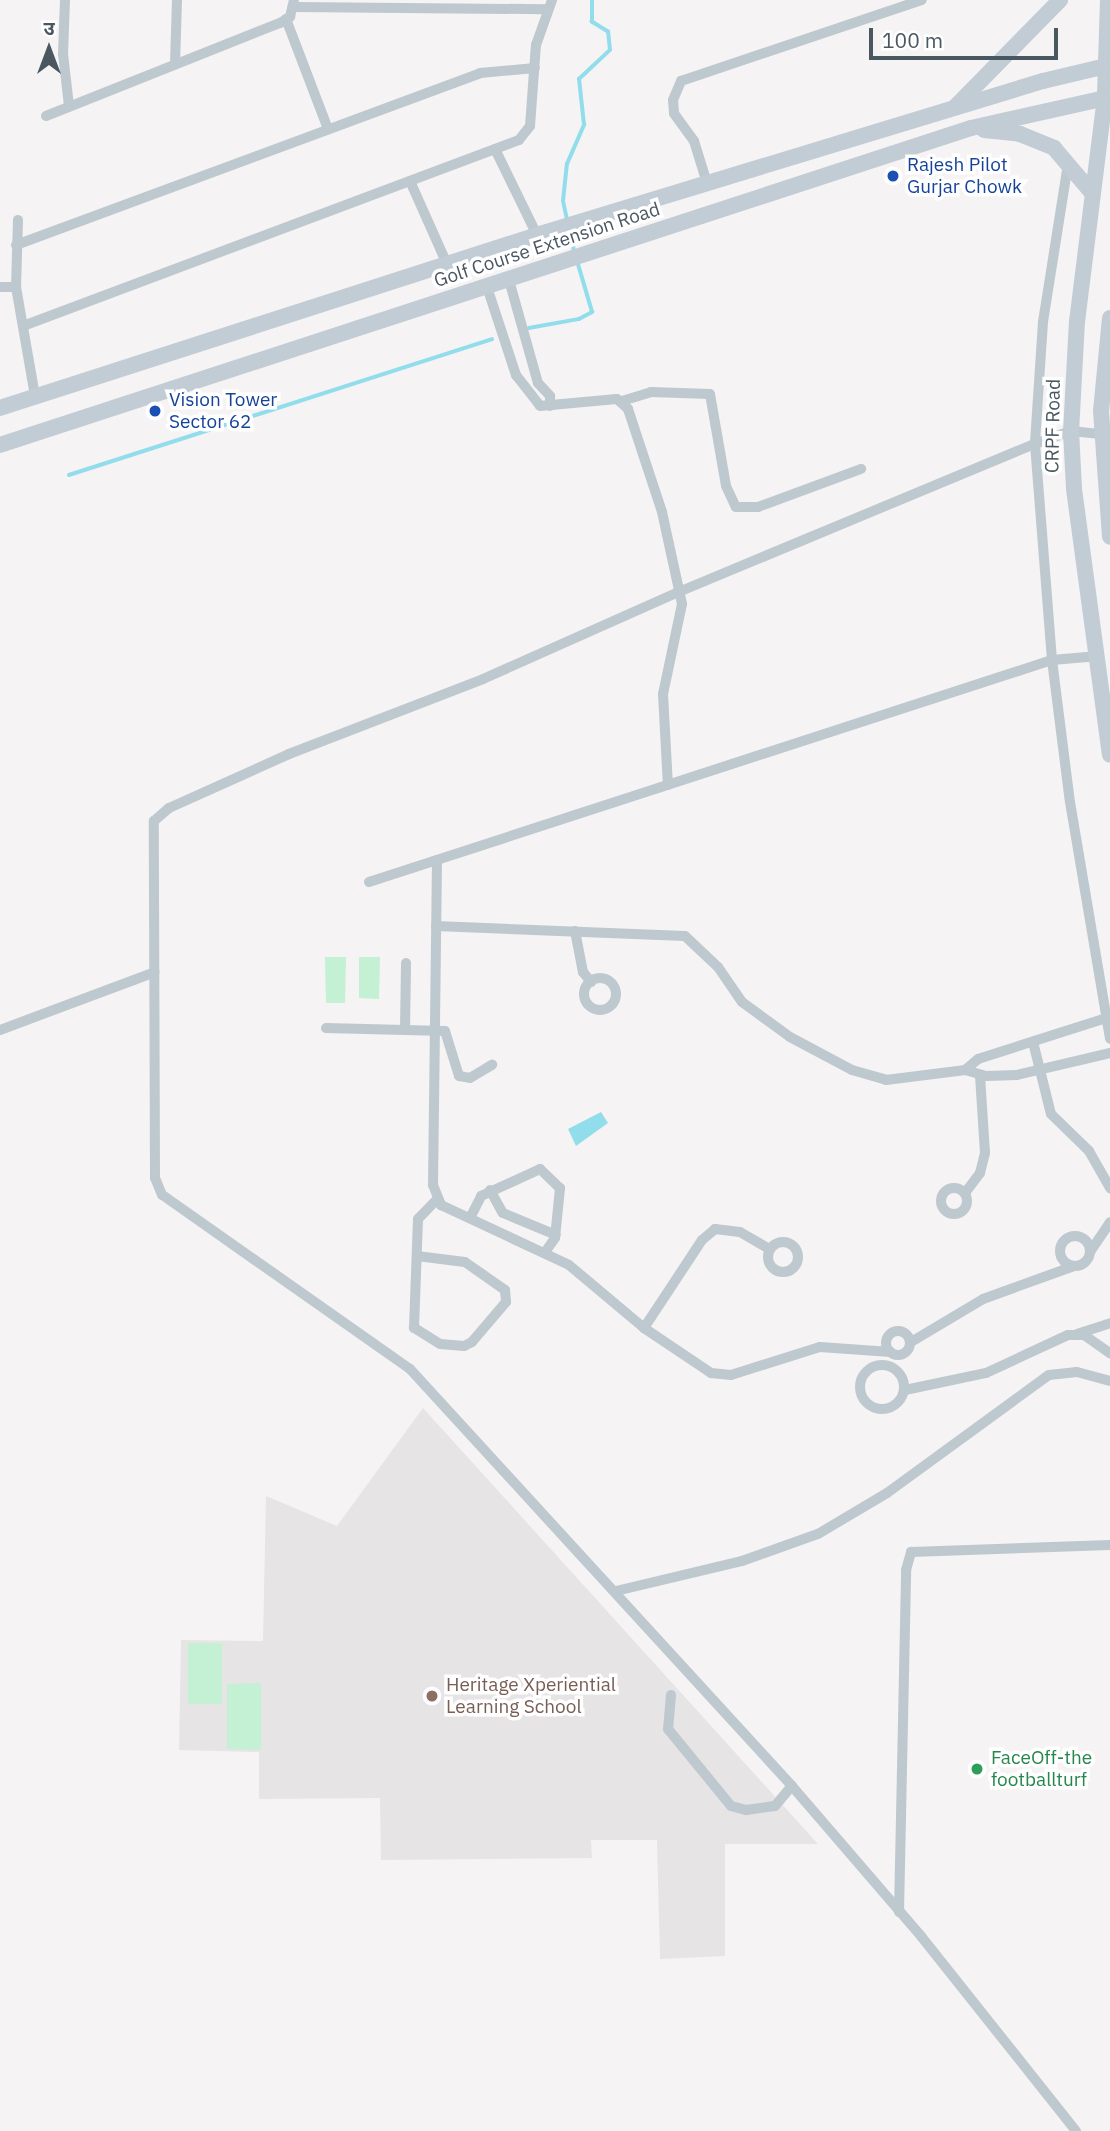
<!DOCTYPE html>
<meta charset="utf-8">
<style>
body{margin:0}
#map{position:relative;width:1110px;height:2131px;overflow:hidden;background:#f5f3f3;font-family:"IBM Plex Sans","Noto Sans Devanagari",sans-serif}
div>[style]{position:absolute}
.education>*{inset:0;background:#e6e4e5}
.green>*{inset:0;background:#c4f0d3}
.water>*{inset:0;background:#92ddec}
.stream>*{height:3.5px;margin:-1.75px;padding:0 1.75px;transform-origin:1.75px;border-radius:1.75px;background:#92ddec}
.street>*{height:10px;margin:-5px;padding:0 5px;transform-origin:5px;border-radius:5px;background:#bec8cf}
.street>.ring{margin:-5px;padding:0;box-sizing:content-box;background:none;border:10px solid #bec8cf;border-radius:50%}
.secondary>*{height:16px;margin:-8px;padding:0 8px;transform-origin:8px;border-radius:8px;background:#c1ccd5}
.dots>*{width:19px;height:19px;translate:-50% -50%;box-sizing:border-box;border:4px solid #fff;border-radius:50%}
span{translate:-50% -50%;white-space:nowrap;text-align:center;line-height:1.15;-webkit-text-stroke:7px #fff;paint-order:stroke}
.transit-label{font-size:19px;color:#164399}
.left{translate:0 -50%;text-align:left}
.street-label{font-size:19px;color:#4a5760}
.education-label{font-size:19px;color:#785e54}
.leisure-label{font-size:19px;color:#27864d}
.north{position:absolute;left:14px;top:14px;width:70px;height:70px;-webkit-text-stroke:5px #fff;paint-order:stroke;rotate:0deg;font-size:19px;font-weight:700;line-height:28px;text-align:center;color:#4a5760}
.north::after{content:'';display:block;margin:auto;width:24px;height:32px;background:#4a5760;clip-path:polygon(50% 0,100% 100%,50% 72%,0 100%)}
.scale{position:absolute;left:869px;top:28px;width:189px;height:32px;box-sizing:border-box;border:4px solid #4a5760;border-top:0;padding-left:9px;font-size:21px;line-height:24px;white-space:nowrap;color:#4a5760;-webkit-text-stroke:5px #fff;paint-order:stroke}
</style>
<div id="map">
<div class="education">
<div style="clip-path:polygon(423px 1408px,818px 1844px,725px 1844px,725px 1956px,660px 1959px,657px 1840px,591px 1840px,592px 1858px,381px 1860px,380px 1798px,259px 1799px,259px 1752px,179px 1750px,181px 1640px,263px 1641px,266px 1496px,337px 1526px)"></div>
</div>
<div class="green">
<div style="clip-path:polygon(325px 957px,346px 957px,345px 1003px,326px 1003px)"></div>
<div style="clip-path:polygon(359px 957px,380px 957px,379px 999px,359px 998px)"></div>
<div style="clip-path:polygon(188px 1643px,222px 1643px,222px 1704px,188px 1704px)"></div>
<div style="clip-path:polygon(261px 1683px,261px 1750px,227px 1749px,227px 1684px)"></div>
</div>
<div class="water">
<div style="clip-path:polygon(601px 1112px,608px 1123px,576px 1146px,568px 1129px)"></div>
</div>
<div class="stream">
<div style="left:567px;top:220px;width:19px;rotate:-102deg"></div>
<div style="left:563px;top:201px;width:37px;rotate:-84deg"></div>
<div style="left:567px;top:164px;width:43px;rotate:-66.4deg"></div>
<div style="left:584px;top:125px;width:46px;rotate:-96.2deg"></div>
<div style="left:579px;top:79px;width:42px;rotate:-43.1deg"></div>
<div style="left:610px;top:50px;width:18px;rotate:-96deg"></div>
<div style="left:608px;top:32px;width:19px;rotate:-148deg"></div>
<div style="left:592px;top:22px;width:22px;rotate:-90deg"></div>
<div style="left:570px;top:230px;width:25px;rotate:78deg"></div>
<div style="left:529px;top:328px;width:51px;rotate:-10.2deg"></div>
<div style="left:579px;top:319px;width:15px;rotate:-28deg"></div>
<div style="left:592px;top:312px;width:53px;rotate:-106.4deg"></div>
<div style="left:69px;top:475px;width:444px;rotate:-17.8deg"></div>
</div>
<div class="street">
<div style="left:65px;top:0;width:54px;rotate:92.1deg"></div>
<div style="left:63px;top:54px;width:52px;rotate:83.4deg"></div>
<div style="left:294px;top:7px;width:252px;rotate:0.5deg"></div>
<div style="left:286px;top:19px;width:118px;rotate:69.1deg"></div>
<div style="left:175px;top:64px;width:64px;rotate:-88.2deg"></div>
<div style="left:46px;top:116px;width:252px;rotate:-21.7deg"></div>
<div style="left:280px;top:23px;width:12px;rotate:-31deg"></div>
<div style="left:290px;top:17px;width:17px;rotate:-77deg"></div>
<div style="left:495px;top:149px;width:96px;rotate:64deg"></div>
<div style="left:1068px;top:164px;width:160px;rotate:99deg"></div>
<div style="left:1043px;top:322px;width:122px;rotate:93.8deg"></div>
<div style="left:1035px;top:444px;width:217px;rotate:85.5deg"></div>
<div style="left:1052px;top:660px;width:143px;rotate:82.8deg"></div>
<div style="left:1070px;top:802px;width:240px;rotate:80.4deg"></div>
<div style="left:410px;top:181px;width:91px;rotate:66deg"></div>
<div style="left:707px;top:183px;width:44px;rotate:-107.2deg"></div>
<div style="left:694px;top:141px;width:34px;rotate:-126deg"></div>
<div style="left:674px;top:113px;width:13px;rotate:-94deg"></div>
<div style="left:673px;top:100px;width:21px;rotate:-67deg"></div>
<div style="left:681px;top:81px;width:254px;rotate:-18.6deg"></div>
<div style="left:18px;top:220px;width:67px;rotate:91.7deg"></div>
<div style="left:16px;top:287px;width:111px;rotate:80.1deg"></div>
<div style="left:16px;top:245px;width:495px;rotate:-20.3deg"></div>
<div style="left:480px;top:73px;width:55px;rotate:-5.2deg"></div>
<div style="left:509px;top:280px;width:107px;rotate:74.3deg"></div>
<div style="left:538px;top:383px;width:18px;rotate:47deg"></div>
<div style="left:550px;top:396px;width:10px;rotate:90deg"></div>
<div style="left:0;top:287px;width:16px"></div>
<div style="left:487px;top:287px;width:93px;rotate:71.8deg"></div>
<div style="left:516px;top:375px;width:39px;rotate:52deg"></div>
<div style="left:540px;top:406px;width:77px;rotate:-5.2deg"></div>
<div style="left:617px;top:399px;width:15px;rotate:42deg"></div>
<div style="left:628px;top:409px;width:108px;rotate:71.7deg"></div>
<div style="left:662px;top:512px;width:94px;rotate:77.7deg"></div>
<div style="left:682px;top:604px;width:92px;rotate:101.9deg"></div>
<div style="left:663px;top:694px;width:91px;rotate:86.9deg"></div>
<div style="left:23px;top:326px;width:530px;rotate:-20.56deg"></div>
<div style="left:519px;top:140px;width:18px;rotate:-52deg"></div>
<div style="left:530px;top:126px;width:81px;rotate:-85.8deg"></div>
<div style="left:536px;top:45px;width:48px;rotate:-70.4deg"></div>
<div style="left:622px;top:401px;width:30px;rotate:-17deg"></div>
<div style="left:651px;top:392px;width:59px;rotate:1.9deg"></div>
<div style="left:710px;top:394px;width:93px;rotate:80.1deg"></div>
<div style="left:726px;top:486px;width:23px;rotate:65deg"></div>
<div style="left:736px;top:507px;width:22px"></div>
<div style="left:758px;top:507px;width:110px;rotate:-20.3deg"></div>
<div style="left:437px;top:860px;width:325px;rotate:90.7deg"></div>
<div style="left:433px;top:1185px;width:22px;rotate:68deg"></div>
<div style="left:441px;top:1205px;width:141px;rotate:25.1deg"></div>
<div style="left:569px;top:1265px;width:98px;rotate:40deg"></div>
<div style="left:644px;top:1328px;width:81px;rotate:33.9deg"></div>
<div style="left:711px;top:1373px;width:20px;rotate:6deg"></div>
<div style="left:731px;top:1375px;width:93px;rotate:-17.5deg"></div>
<div style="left:820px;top:1347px;width:71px;rotate:4deg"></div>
<div style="left:369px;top:882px;width:718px;rotate:-18.01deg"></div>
<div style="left:1052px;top:660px;width:47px;rotate:-4.9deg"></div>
<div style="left:436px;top:926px;width:249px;rotate:2.3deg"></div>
<div style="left:685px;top:936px;width:45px;rotate:43.2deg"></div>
<div style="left:718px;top:967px;width:42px;rotate:55.6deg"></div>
<div style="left:742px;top:1002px;width:59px;rotate:36.1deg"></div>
<div style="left:790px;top:1037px;width:70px;rotate:28deg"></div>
<div style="left:852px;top:1070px;width:35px;rotate:16deg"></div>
<div style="left:886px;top:1080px;width:80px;rotate:-7.2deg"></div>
<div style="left:965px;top:1070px;width:17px;rotate:-40deg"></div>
<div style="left:978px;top:1059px;width:139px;rotate:-17.7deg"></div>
<div style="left:575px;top:931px;width:42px;rotate:79deg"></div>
<div style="left:583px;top:972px;width:13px;rotate:51deg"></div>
<div class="ring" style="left:584px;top:978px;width:22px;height:22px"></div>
<div style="left:326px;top:1028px;width:119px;rotate:1.4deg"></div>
<div style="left:445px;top:1031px;width:47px;rotate:72.7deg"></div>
<div style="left:459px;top:1076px;width:11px;rotate:10deg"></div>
<div style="left:470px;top:1078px;width:26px;rotate:-31deg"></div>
<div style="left:405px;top:1029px;width:66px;rotate:-89.1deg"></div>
<div style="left:0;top:1030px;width:165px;rotate:-20.5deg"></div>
<div style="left:1033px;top:1042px;width:74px;rotate:76deg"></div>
<div style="left:1051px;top:1114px;width:53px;rotate:44.2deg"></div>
<div style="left:1089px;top:1151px;width:43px;rotate:60.4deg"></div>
<div style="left:965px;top:1070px;width:22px;rotate:16deg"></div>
<div style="left:986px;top:1076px;width:31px;rotate:-2deg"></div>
<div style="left:1017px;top:1075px;width:96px;rotate:-13.3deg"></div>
<div class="ring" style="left:941px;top:1188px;width:16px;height:16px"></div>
<div style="left:490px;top:1190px;width:26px;rotate:61deg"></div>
<div style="left:503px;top:1213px;width:57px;rotate:22.5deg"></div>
<div style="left:965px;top:1193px;width:25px;rotate:-53deg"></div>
<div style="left:980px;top:1173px;width:21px;rotate:-76deg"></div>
<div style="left:985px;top:1153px;width:78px;rotate:-93.7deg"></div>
<div style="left:470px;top:1218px;width:25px;rotate:-63deg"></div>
<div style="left:481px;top:1196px;width:65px;rotate:-24.6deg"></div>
<div style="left:540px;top:1169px;width:28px;rotate:44deg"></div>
<div style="left:560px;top:1188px;width:50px;rotate:95.7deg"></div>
<div style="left:555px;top:1238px;width:16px;rotate:125deg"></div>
<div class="ring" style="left:1060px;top:1236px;width:20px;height:20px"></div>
<div class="ring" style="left:768px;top:1242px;width:20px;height:20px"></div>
<div style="left:1090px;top:1252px;width:36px;rotate:-56deg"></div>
<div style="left:417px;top:1256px;width:48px;rotate:7.1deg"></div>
<div style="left:465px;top:1262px;width:49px;rotate:35deg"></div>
<div style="left:505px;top:1290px;width:12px;rotate:85deg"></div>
<div style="left:506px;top:1302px;width:52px;rotate:130.4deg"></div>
<div style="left:472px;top:1342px;width:9px;rotate:153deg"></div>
<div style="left:464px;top:1346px;width:24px;rotate:-175deg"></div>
<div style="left:440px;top:1344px;width:31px;rotate:-148deg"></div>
<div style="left:414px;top:1328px;width:109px;rotate:-87.9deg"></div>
<div style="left:418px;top:1219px;width:28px;rotate:-46deg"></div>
<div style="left:644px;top:1328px;width:105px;rotate:-56.6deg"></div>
<div style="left:702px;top:1240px;width:17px;rotate:-40deg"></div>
<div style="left:715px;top:1229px;width:25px;rotate:7deg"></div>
<div style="left:740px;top:1232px;width:34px;rotate:30deg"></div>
<div class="ring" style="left:886px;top:1331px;width:14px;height:14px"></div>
<div style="left:1077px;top:1334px;width:35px;rotate:-18deg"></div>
<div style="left:911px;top:1342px;width:84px;rotate:-30.8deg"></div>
<div style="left:983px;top:1299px;width:97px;rotate:-19.9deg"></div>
<div class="ring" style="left:860px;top:1365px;width:34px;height:34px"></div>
<div style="left:905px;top:1390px;width:83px;rotate:-11.9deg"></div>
<div style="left:986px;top:1373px;width:90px;rotate:-24.9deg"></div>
<div style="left:1068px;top:1335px;width:16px"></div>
<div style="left:1084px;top:1335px;width:32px;rotate:35deg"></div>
<div style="left:616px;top:1591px;width:130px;rotate:-13.4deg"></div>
<div style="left:742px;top:1561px;width:81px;rotate:-19.6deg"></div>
<div style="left:818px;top:1534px;width:80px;rotate:-30.7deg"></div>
<div style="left:887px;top:1493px;width:200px;rotate:-36.1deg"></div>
<div style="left:1049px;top:1375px;width:28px;rotate:-6deg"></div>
<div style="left:1077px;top:1372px;width:34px;rotate:15deg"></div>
<div style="left:671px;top:1695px;width:34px;rotate:95deg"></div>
<div style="left:668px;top:1729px;width:99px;rotate:50.7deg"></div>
<div style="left:731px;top:1806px;width:16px;rotate:15deg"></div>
<div style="left:746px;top:1810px;width:29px;rotate:-8deg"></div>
<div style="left:775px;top:1806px;width:26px;rotate:-50deg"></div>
<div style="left:899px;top:1912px;width:342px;rotate:-88.8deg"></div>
<div style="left:906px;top:1570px;width:19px;rotate:-74deg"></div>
<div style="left:911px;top:1552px;width:199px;rotate:-2deg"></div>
<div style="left:1076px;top:2131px;width:249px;rotate:-128.5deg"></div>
<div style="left:921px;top:1936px;width:198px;rotate:-130.7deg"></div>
<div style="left:792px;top:1786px;width:566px;rotate:-132.49deg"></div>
<div style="left:410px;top:1369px;width:303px;rotate:-144.9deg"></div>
<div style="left:162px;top:1195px;width:18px;rotate:-112deg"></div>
<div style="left:155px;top:1178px;width:357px;rotate:-90.2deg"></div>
<div style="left:154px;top:821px;width:20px;rotate:-41deg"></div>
<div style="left:169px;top:808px;width:132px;rotate:-24.2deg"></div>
<div style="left:289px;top:754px;width:208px;rotate:-21.1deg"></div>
<div style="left:483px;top:679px;width:217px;rotate:-24deg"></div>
<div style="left:681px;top:591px;width:383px;rotate:-22.6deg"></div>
<div style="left:1035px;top:444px;width:38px;rotate:-20deg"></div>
<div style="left:1071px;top:431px;width:30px;rotate:6deg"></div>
</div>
<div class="secondary">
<div style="left:1108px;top:0;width:97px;rotate:91.8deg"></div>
<div style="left:1105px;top:97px;width:226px;rotate:97.1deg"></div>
<div style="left:1077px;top:321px;width:110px;rotate:93.1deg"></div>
<div style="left:1071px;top:431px;width:58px;rotate:87deg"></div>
<div style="left:1074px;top:489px;width:268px;rotate:82.3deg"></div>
<div style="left:955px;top:107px;width:150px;rotate:-45.5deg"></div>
<div style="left:984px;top:130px;width:36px;rotate:6deg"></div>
<div style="left:1020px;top:134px;width:37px;rotate:22deg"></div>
<div style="left:1054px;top:148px;width:60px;rotate:49.7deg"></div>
<div style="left:1110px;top:318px;width:93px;rotate:95.5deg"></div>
<div style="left:1101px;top:411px;width:126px;rotate:85.9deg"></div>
<div style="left:0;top:408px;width:564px;rotate:-17.86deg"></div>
<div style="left:537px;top:235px;width:529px;rotate:-16.93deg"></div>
<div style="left:1043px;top:81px;width:69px;rotate:-13.4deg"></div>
<div style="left:0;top:445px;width:1021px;rotate:-18.08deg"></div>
<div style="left:971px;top:128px;width:142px;rotate:-12.6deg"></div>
</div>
<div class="dots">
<div style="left:893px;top:176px;background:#1a4fb4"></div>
<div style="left:155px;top:411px;background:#1a4fb4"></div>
<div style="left:432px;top:1696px;background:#8d6e63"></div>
<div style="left:977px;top:1769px;background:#2e9e5b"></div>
</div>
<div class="transit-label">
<span class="left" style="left:907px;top:176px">Rajesh Pilot<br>Gurjar Chowk</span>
<span class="left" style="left:169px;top:411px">Vision Tower<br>Sector 62</span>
</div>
<div class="street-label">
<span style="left:547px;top:245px;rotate:-18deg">Golf Course Extension Road</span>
<span style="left:1053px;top:426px;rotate:-89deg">CRPF Road</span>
</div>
<div class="education-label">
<span class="left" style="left:446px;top:1696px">Heritage Xperiential<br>Learning School</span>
</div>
<div class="leisure-label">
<span class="left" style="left:991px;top:1769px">FaceOff-the<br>footballturf</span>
</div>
<div class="north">उ</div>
<div class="scale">100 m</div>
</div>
